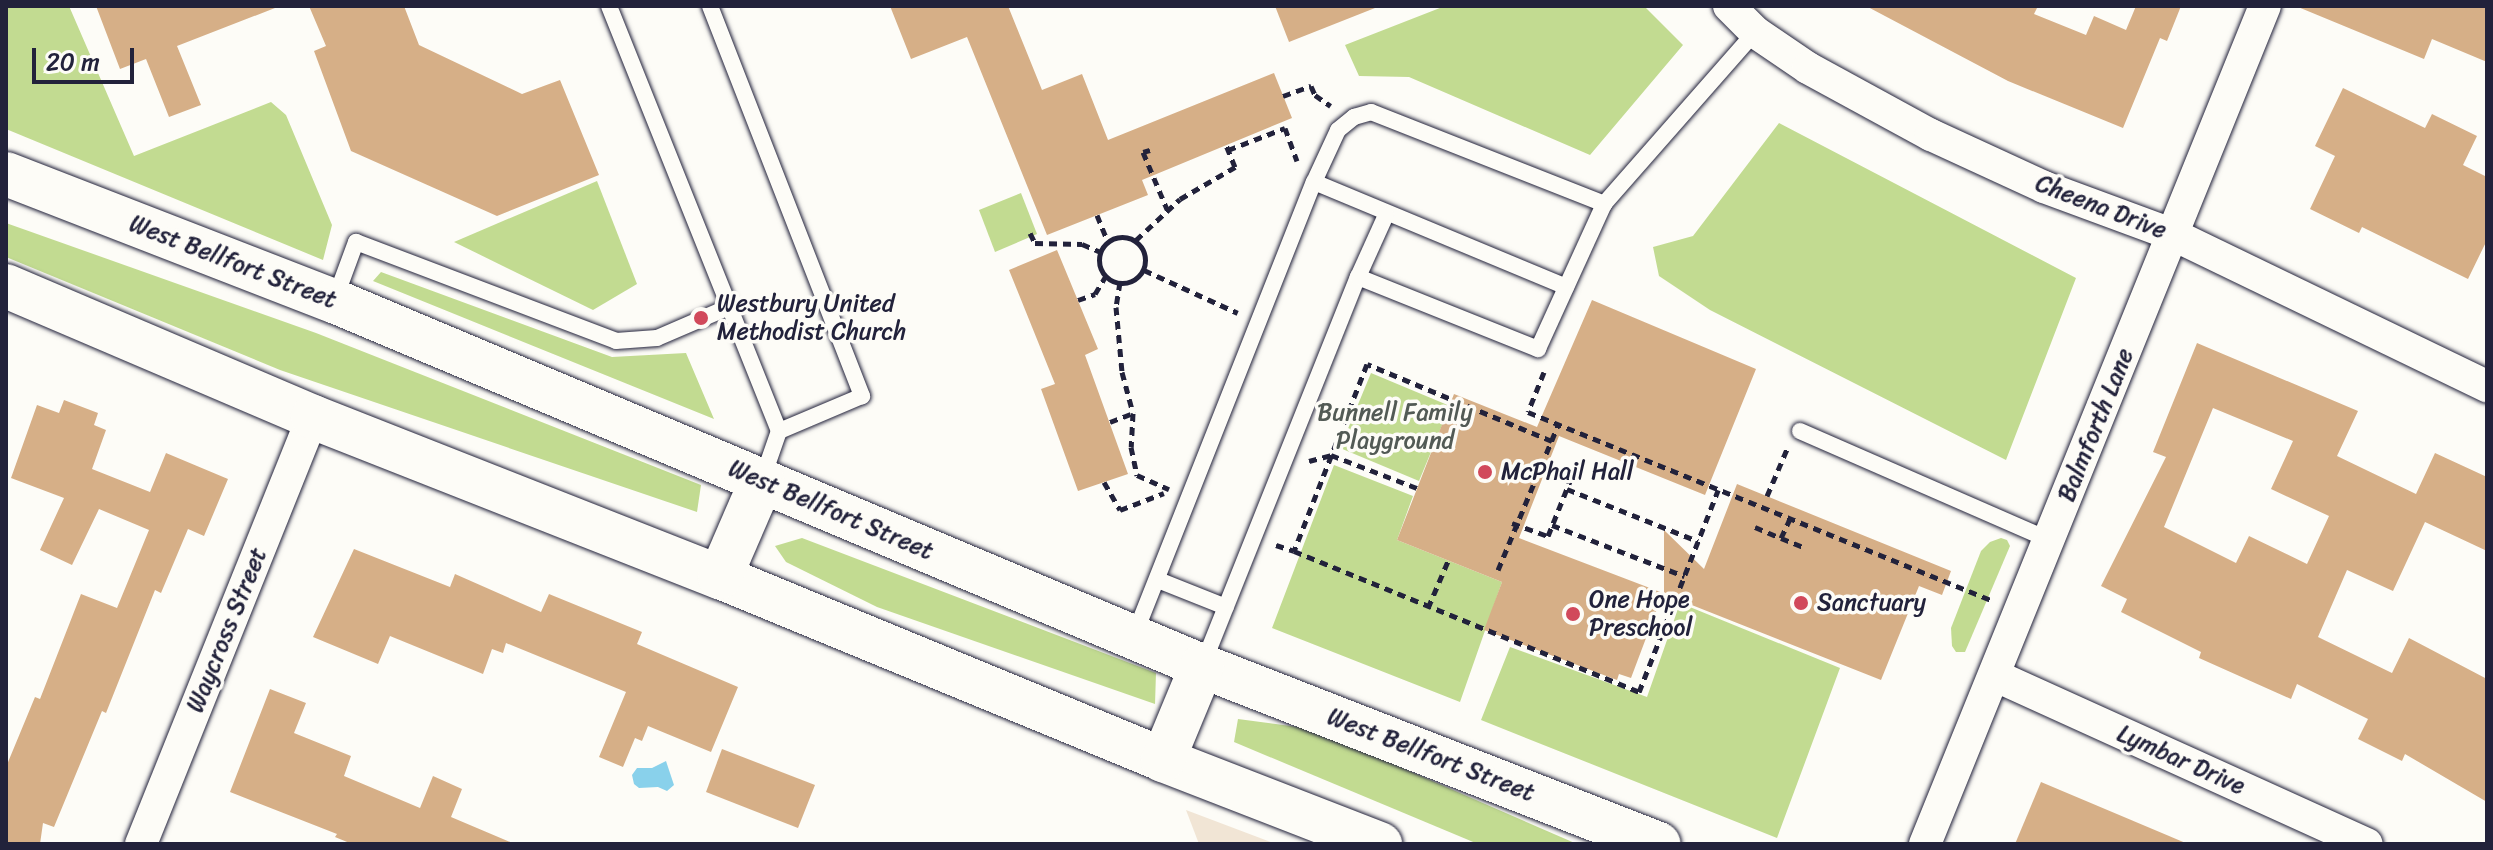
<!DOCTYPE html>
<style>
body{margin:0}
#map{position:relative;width:2493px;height:850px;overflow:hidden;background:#fdfcf7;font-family:Sriracha,sans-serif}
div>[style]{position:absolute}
.built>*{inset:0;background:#f1e5d5}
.green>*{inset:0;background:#c2db91}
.water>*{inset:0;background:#89d1eb}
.building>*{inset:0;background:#d6af87}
.path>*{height:5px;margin-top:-2.5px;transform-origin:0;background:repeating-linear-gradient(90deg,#22223b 0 8px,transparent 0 14px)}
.path>.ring{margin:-2.5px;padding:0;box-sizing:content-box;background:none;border:5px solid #22223b;border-radius:50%}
.roads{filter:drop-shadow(0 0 2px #22223b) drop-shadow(0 0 2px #22223b)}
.service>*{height:16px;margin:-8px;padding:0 8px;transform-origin:8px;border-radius:8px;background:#fdfcf7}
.minor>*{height:32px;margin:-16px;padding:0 16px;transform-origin:16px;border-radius:16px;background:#fdfcf7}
.secondary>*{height:44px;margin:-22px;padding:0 22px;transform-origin:22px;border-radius:22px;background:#fdfcf7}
.dots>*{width:22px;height:22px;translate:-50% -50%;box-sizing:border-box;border:4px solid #fdfcf7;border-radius:50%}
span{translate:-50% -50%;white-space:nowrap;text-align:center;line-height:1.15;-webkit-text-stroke:7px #fdfcf7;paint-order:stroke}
.street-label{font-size:24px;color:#22223b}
.poi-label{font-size:24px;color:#22223b}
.left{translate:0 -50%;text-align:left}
.park-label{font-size:24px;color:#525a55}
.frame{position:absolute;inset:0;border:8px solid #22223b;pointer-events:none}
.scale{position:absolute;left:32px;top:48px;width:102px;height:36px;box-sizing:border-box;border:4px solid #22223b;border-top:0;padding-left:10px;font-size:24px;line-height:28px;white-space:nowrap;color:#22223b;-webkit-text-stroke:6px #fdfcf7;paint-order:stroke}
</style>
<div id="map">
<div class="built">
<div style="clip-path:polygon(1186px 810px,1276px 844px,1199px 844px)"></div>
</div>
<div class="green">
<div style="clip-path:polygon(6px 6px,69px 6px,134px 156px,271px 102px,286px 115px,332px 225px,323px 260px,6px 129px)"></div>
<div style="clip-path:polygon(1445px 6px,1644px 6px,1683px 45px,1590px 155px,1409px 77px,1359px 76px,1345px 45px)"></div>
<div style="clip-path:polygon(1779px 123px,2076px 278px,2006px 460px,1710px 310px,1659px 276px,1653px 247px,1693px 236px)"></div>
<div style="clip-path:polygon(597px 181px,637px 284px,593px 310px,454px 242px)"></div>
<div style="clip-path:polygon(1021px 193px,1037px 234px,995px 252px,979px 210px)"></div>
<div style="clip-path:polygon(6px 223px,316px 333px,701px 485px,697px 512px,280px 370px,6px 257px)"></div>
<div style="clip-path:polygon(381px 272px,612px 357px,686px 353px,714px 419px,373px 281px)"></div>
<div style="clip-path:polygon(1371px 373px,1450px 406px,1419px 481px,1340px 448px)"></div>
<div style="clip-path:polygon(1334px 465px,1413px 496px,1397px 540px,1502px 582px,1460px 702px,1272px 628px)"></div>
<div style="clip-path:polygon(802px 538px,1156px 673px,1155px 704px,877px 607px,786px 562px,775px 546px)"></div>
<div style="clip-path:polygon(2001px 538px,2007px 540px,2010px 546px,1965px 652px,1956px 652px,1952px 646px,1951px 628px,1981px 551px,1990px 542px)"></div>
<div style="clip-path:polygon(1680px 603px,1840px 668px,1777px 838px,1481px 720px,1510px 647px,1647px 697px)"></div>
<div style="clip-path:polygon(1238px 719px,1313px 729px,1577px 844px,1478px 844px,1234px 742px)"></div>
</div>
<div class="water">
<div style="clip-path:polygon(666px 761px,674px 785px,667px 791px,658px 787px,639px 788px,634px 784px,632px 775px,637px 768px,652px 768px)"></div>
</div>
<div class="building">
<div style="clip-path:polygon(96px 6px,275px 6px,275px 8px,177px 46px,201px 105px,169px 117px,146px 59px,120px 69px)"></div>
<div style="clip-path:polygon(309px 6px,404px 6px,419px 45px,522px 94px,560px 80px,599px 175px,497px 216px,351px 151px,314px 51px,326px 46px)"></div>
<div style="clip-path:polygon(890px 6px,1008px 6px,1042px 90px,1082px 74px,1108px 140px,1274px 73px,1292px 118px,1142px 180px,1148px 195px,1047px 235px,967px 37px,911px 59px)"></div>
<div style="clip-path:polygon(1275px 6px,1375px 6px,1375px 8px,1289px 42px)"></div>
<div style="clip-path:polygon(1866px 6px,2038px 6px,2034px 14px,2086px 35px,2094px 16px,2126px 30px,2136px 6px,2181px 6px,2167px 41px,2160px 38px,2123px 128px,2008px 81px)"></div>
<div style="clip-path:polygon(2487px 6px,2487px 62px,2432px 39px,2424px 59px,2298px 7px)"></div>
<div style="clip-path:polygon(2343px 88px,2425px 128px,2432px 114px,2477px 136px,2463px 165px,2487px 177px,2487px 240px,2468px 279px,2362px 227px,2359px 233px,2310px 209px,2335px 156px,2315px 146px)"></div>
<div style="clip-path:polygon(1057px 250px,1098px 349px,1085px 355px,1128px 474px,1078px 491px,1041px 389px,1055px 384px,1009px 270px)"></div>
<div style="clip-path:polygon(1592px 300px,1756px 369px,1705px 495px,1559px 436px,1519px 538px,1663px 593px,1631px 678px,1619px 674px,1617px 680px,1484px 630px,1502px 582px,1397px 540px,1454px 394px,1537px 427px)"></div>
<div style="clip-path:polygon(evenodd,2197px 343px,2358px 411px,2337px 456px,2416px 494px,2435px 453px,2487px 477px,2487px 551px,2425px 522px,2393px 591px,2347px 570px,2318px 637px,2392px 673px,2409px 638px,2487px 679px,2487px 802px,2405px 754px,2402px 761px,2358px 739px,2368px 719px,2297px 684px,2291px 699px,2199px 658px,2201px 652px,2121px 612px,2127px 599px,2101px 586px,2166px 457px,2153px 452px,2197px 343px,2213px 408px,2293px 441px,2271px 489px,2329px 516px,2307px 564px,2249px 536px,2236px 563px,2164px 527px,2213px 408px)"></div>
<div style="clip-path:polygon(64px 400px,98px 413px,94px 425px,106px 430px,92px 469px,150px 492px,166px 453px,228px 479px,204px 536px,188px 529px,161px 593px,155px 590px,106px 713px,102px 711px,54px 827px,43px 823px,40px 844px,6px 844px,6px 767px,35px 697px,40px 699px,81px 594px,117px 608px,149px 530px,99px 509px,72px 565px,40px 550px,64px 498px,11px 478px,37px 405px,59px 413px)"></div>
<div style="clip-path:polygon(1737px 484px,1951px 571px,1942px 595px,1919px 586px,1881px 680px,1664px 594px,1664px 530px,1704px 569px)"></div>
<div style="clip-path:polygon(354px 549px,450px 587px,455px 574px,541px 612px,549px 594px,642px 632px,637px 644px,738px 687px,711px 752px,648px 726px,642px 741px,635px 738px,623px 767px,599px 757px,626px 692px,506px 643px,503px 653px,492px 649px,483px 674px,390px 636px,378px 664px,313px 637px)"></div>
<div style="clip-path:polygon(270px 689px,306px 703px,294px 733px,351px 756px,344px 776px,420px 808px,433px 776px,462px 789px,451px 817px,515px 844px,352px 844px,335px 837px,337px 834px,230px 792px)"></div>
<div style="clip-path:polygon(722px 749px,815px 785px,798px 828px,706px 792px)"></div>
<div style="clip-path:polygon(2041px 782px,2188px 844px,2015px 844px)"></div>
</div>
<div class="path">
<div style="left:1283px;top:96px;width:30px;rotate:-20deg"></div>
<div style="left:1311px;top:86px;width:10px;rotate:66deg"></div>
<div style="left:1315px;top:95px;width:19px;rotate:35deg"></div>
<div style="left:1150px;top:150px;width:7px;rotate:164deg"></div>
<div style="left:1143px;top:152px;width:62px;rotate:67.2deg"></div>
<div style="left:1228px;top:150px;width:61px;rotate:-21.1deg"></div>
<div style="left:1285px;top:128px;width:35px;rotate:70deg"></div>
<div style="left:1097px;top:215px;width:29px;rotate:68deg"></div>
<div style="left:1030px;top:233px;width:11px;rotate:63deg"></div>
<div style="left:1035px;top:243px;width:47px;rotate:1.2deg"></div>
<div style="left:1082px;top:244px;width:21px;rotate:23deg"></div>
<div class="ring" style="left:1099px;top:237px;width:41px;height:41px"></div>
<div style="left:1136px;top:240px;width:60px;rotate:-43deg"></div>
<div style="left:1180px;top:199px;width:64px;rotate:-30.2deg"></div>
<div style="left:1235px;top:167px;width:24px;rotate:-112deg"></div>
<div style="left:1144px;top:270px;width:103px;rotate:24.6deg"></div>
<div style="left:1120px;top:282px;width:25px;rotate:99deg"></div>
<div style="left:1116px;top:307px;width:65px;rotate:84.7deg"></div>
<div style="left:1122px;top:372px;width:42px;rotate:75deg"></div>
<div style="left:1133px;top:413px;width:34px;rotate:93deg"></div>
<div style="left:1131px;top:447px;width:29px;rotate:78deg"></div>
<div style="left:1137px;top:475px;width:35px;rotate:24deg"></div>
<div style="left:1078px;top:300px;width:18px;rotate:-19deg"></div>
<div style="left:1095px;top:294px;width:21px;rotate:-59deg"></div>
<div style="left:1544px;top:372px;width:43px;rotate:111.8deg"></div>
<div style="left:1528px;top:412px;width:499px;rotate:22.1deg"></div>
<div style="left:1110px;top:422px;width:25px;rotate:-21deg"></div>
<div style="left:1552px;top:441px;width:200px;rotate:-157.4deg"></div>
<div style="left:1367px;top:364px;width:201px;rotate:111.3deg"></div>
<div style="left:1294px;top:551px;width:373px;rotate:22.2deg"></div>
<div style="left:1639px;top:692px;width:217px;rotate:-68.6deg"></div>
<div style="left:1309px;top:461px;width:23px;rotate:-15deg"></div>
<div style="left:1331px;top:455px;width:92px;rotate:21deg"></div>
<div style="left:1104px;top:482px;width:32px;rotate:60deg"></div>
<div style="left:1120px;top:510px;width:47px;rotate:-21.1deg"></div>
<div style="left:1567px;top:489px;width:141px;rotate:21.7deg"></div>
<div style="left:1767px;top:496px;width:51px;rotate:-66.9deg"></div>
<div style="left:1512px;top:523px;width:38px;rotate:20deg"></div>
<div style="left:1548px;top:536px;width:59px;rotate:-68.2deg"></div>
<div style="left:1570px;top:481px;width:32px;rotate:-158deg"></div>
<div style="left:1552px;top:525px;width:142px;rotate:21.1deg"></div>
<div style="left:1755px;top:527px;width:28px;rotate:23deg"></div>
<div style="left:1781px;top:538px;width:21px;rotate:-65deg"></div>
<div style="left:1781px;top:538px;width:24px;rotate:22deg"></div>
<div style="left:1276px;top:545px;width:19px;rotate:18deg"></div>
<div style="left:1498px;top:570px;width:157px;rotate:-67.5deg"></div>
<div style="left:1428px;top:608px;width:51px;rotate:-66.9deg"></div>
</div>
<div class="roads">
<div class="service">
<div style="left:609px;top:6px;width:458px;rotate:68.2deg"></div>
<div style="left:779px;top:431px;width:49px;rotate:109.2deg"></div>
<div style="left:710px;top:6px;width:419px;rotate:68.7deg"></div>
<div style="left:862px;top:396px;width:90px;rotate:157.1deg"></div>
<div style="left:1314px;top:182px;width:57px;rotate:-65.2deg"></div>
<div style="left:1338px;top:130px;width:21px;rotate:-39deg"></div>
<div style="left:1354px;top:117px;width:18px;rotate:-16deg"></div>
<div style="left:1371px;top:112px;width:251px;rotate:21.5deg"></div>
<div style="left:1358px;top:277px;width:194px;rotate:21.8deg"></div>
<div style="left:1538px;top:349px;width:159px;rotate:-65.5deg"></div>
<div style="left:1604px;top:204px;width:229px;rotate:-48.7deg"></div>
<div style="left:335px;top:299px;width:61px;rotate:-69.8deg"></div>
<div style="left:356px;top:242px;width:278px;rotate:20.8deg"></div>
<div style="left:616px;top:341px;width:41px;rotate:-4.2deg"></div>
<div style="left:657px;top:338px;width:78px;rotate:-23.3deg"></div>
<div style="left:1800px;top:431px;width:272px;rotate:23.6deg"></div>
<div style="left:1158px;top:580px;width:73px;rotate:21.7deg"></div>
<div style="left:1134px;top:636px;width:488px;rotate:-68.4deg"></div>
<div style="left:1314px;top:182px;width:273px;rotate:22.6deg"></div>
<div style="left:1203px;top:664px;width:417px;rotate:-68.2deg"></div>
<div style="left:1358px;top:277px;width:68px;rotate:-65.7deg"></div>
</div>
<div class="minor">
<div style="left:1729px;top:6px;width:37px;rotate:45deg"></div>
<div style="left:1755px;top:32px;width:64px;rotate:34.2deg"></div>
<div style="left:1808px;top:68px;width:140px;rotate:28.6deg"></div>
<div style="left:1931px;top:135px;width:124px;rotate:24.7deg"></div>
<div style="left:2044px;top:187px;width:139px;rotate:20.3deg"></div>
<div style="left:2174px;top:235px;width:348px;rotate:25.8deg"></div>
<div style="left:1996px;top:676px;width:407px;rotate:24.4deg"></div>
<div style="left:141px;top:844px;width:460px;rotate:-68.1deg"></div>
<div style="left:1925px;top:844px;width:904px;rotate:-67.92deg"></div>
</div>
<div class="secondary">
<div style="left:6px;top:174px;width:352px;rotate:21.2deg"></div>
<div style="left:334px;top:301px;width:942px;rotate:22.81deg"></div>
<div style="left:1202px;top:666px;width:490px;rotate:21.3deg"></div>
<div style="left:6px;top:286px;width:334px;rotate:23.1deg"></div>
<div style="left:313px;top:417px;width:437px;rotate:21.5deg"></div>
<div style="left:720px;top:577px;width:479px;rotate:22.4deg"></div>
<div style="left:1163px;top:760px;width:233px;rotate:21.2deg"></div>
<div style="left:720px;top:577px;width:106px;rotate:-66.6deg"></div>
<div style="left:1163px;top:760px;width:102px;rotate:-67.5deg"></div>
</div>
</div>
<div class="dots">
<div style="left:701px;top:318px;background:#d1495b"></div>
<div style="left:1485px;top:472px;background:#d1495b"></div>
<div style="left:1801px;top:603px;background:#d1495b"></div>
<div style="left:1573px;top:614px;background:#d1495b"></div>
</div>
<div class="street-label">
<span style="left:2101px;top:207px;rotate:21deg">Cheena Drive</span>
<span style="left:233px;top:262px;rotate:21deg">West Bellfort Street</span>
<span style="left:2096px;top:425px;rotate:-68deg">Balmforth Lane</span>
<span style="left:831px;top:510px;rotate:23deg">West Bellfort Street</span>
<span style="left:227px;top:630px;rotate:-68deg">Waycross Street</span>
<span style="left:1431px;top:755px;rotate:21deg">West Bellfort Street</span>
<span style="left:2181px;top:760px;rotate:24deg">Lymbar Drive</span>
</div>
<div class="poi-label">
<span class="left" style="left:717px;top:318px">Westbury United<br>Methodist Church</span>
<span class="left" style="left:1501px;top:472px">McPhail Hall</span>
<span class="left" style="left:1589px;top:614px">One Hope<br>Preschool</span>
<span class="left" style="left:1817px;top:603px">Sanctuary</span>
</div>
<div class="park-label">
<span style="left:1395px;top:427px">Bunnell Family<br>Playground</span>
</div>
<div class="frame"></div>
<div class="scale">20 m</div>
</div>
